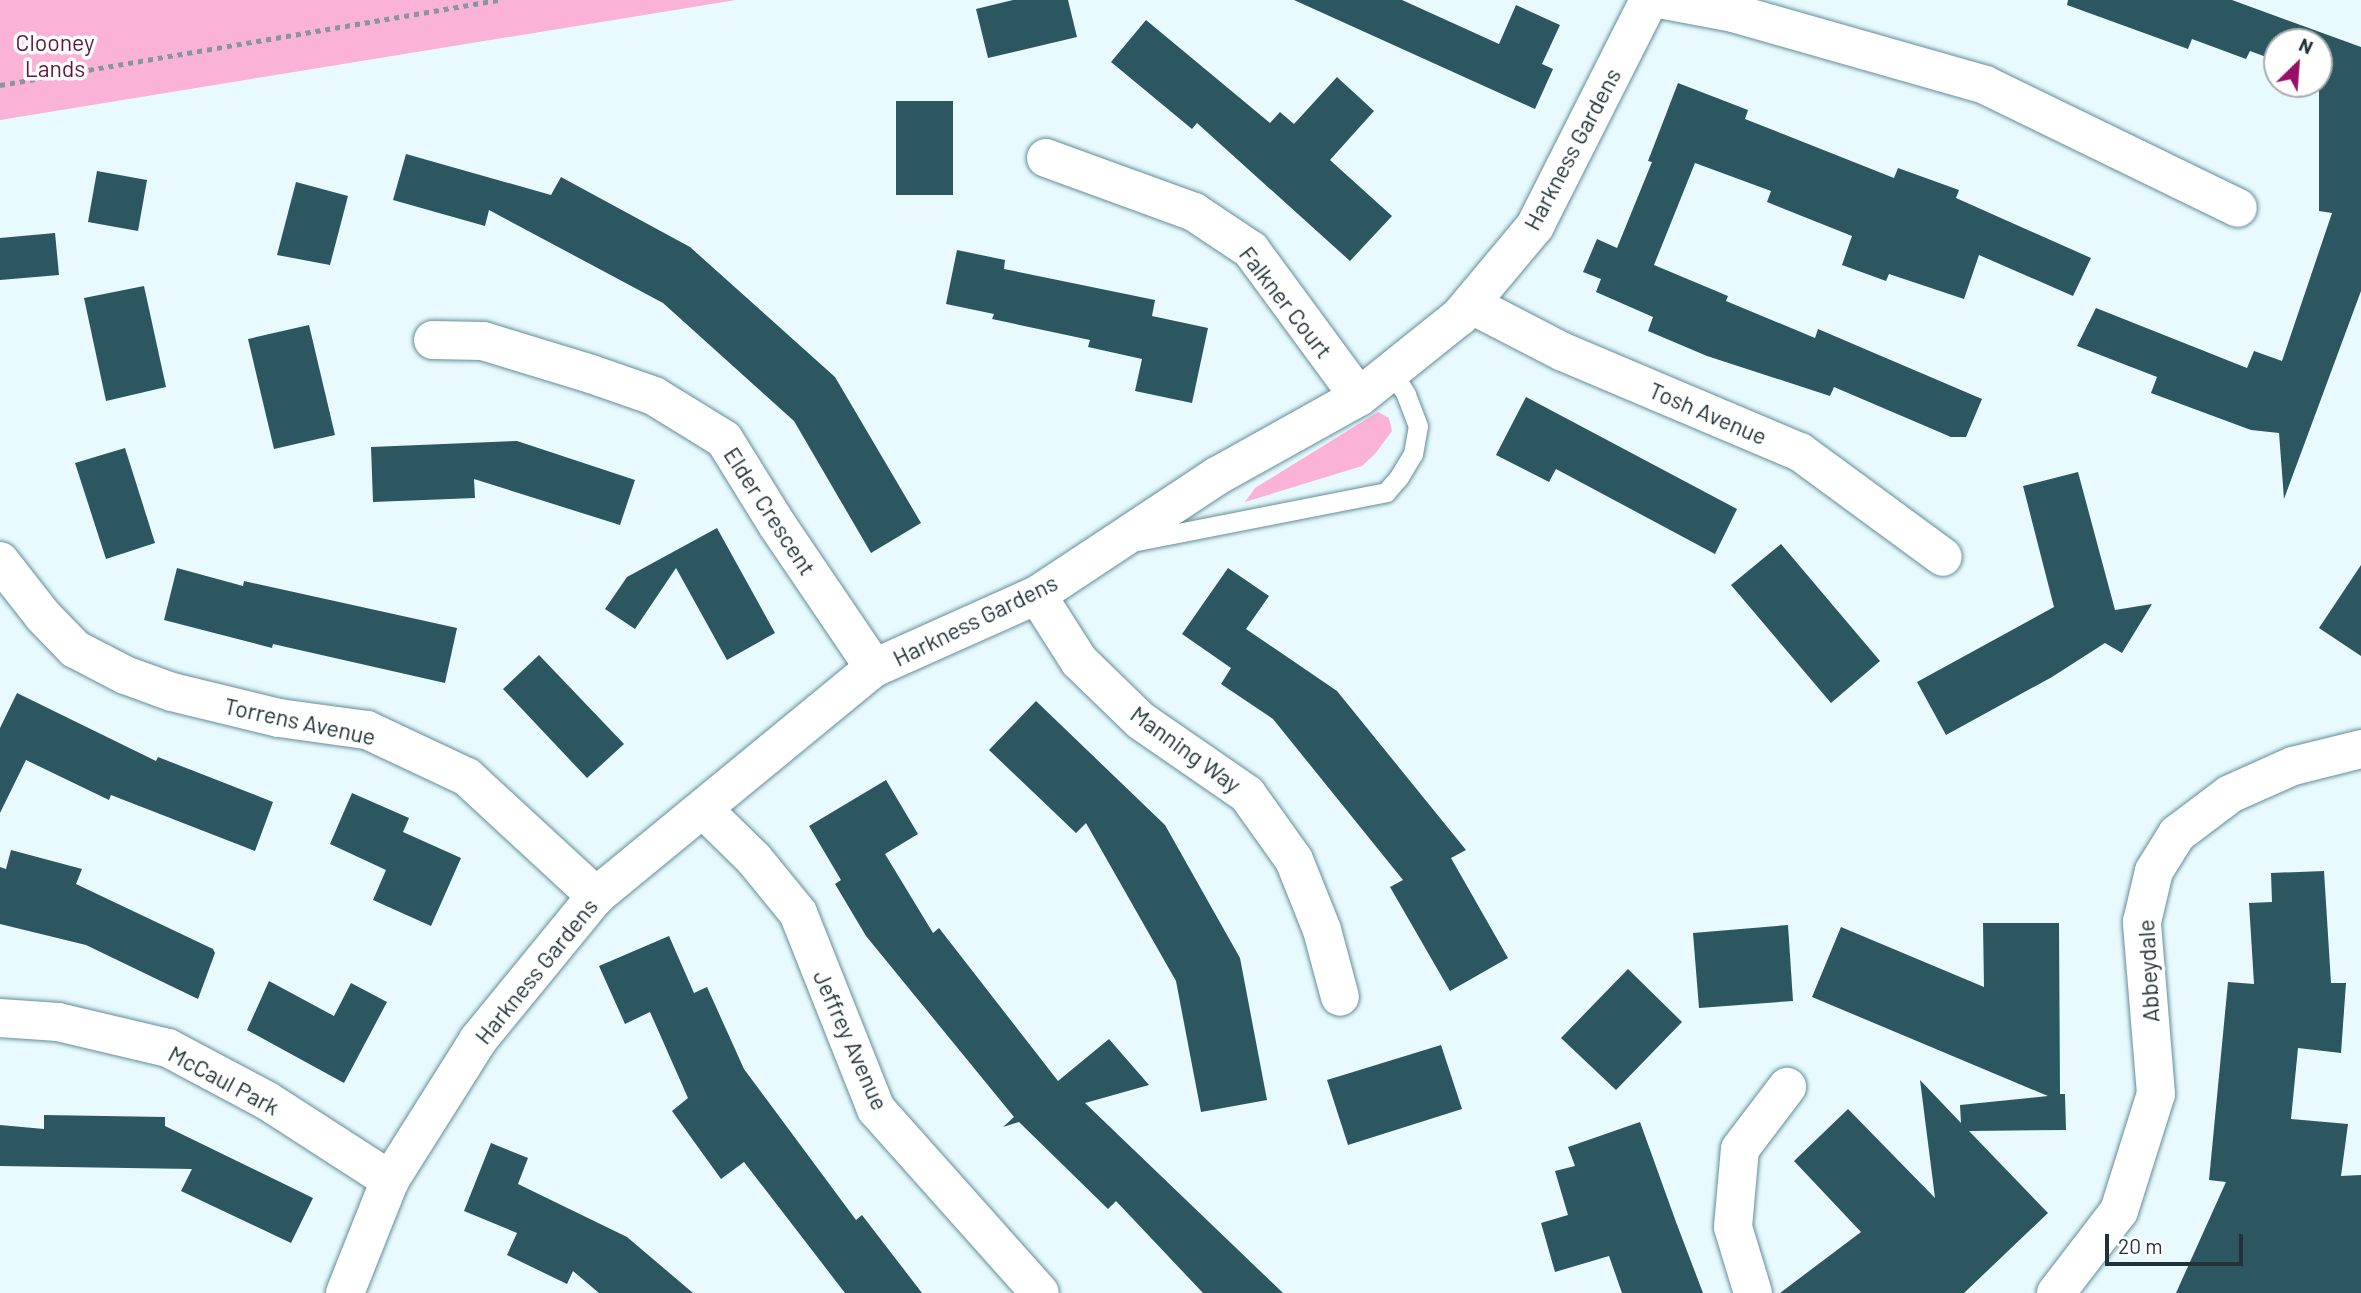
<!DOCTYPE html>
<style>
body{margin:0}
#map{position:relative;width:2361px;height:1293px;overflow:hidden;background:#e8fafe;font-family:Barlow,sans-serif}
div>[style]{position:absolute}
.green>*{inset:0;background:#fab2d6}
.building>*{inset:0;background:#2c5660}
.path>*{height:4.5px;margin-top:-2.25px;transform-origin:0;background:repeating-linear-gradient(90deg,#85979c 0 5px,transparent 0 10px)}
.roads{filter:drop-shadow(0 0 2px #638e99) drop-shadow(0 0 2px #638e99)}
.service>*{height:19px;margin:-9.5px;padding:0 9.5px;transform-origin:9.5px;border-radius:9.5px;background:#fff}
.minor>*{height:38px;margin:-19px;padding:0 19px;transform-origin:19px;border-radius:19px;background:#fff}
span{translate:-50% -50%;white-space:nowrap;text-align:center;line-height:1.15;-webkit-text-stroke:7px #fff;paint-order:stroke}
.park-label{font-size:23px;color:#611543}
.street-label{font-size:23px;color:#213338}
.north{position:absolute;left:2263px;top:28px;width:70px;height:70px;box-sizing:border-box;background:#fff;border:2px solid #a6adaf;border-radius:50%;rotate:25deg;font-size:19px;font-weight:700;line-height:28px;text-align:center;color:#213338}
.north::after{content:'';display:block;margin:auto;width:24px;height:32px;background:#971168;clip-path:polygon(50% 0,100% 100%,50% 72%,0 100%)}
.scale{position:absolute;left:2105px;top:1234px;width:138px;height:32px;box-sizing:border-box;border:4px solid #213338;border-top:0;padding-left:9px;font-size:21px;line-height:24px;white-space:nowrap;color:#213338;-webkit-text-stroke:5px #fff;paint-order:stroke}
</style>
<div id="map">
<div class="green">
<div style="clip-path:polygon(0 0,736px 0,0 120px)"></div>
<div style="clip-path:polygon(1378px 412px,1389px 418px,1392px 431px,1375px 454px,1362px 466px,1245px 502px,1255px 488px)"></div>
</div>
<div class="building">
<div style="clip-path:polygon(1013px 0,1068px 0,1077px 37px,988px 58px,976px 9px)"></div>
<div style="clip-path:polygon(1294px 0,1402px 0,1499px 44px,1516px 5px,1560px 25px,1542px 64px,1553px 69px,1535px 109px)"></div>
<div style="clip-path:polygon(2068px 0,2232px 0,2361px 47px,2361px 291px,2284px 499px,2279px 433px,2251px 430px,2151px 393px,2157px 377px,2077px 346px,2096px 308px,2247px 368px,2254px 351px,2282px 361px,2332px 213px,2319px 211px,2319px 42px,2277px 42px,2277px 61px,2250px 51px,2246px 59px,2192px 39px,2188px 49px,2067px 5px)"></div>
<div style="clip-path:polygon(1146px 20px,1270px 123px,1280px 112px,1294px 124px,1337px 77px,1374px 111px,1330px 160px,1392px 216px,1350px 261px,1197px 123px,1192px 129px,1111px 62px)"></div>
<div style="clip-path:polygon(1678px 83px,1748px 110px,1745px 119px,1894px 178px,1898px 168px,1959px 190px,1956px 198px,2091px 258px,2073px 296px,1979px 255px,1964px 299px,1889px 274px,1886px 281px,1842px 265px,1852px 236px,1767px 202px,1771px 191px,1695px 163px,1654px 265px,1728px 296px,1726px 301px,1815px 338px,1818px 329px,1982px 399px,1966px 437px,1951px 437px,1834px 387px,1830px 396px,1707px 356px,1648px 331px,1653px 317px,1596px 292px,1601px 279px,1583px 272px,1597px 239px,1617px 248px,1652px 162px,1648px 161px)"></div>
<div style="clip-path:polygon(896px 101px,953px 101px,953px 195px,896px 195px)"></div>
<div style="clip-path:polygon(406px 154px,551px 195px,561px 177px,690px 247px,835px 377px,921px 523px,871px 553px,794px 421px,663px 303px,489px 210px,485px 226px,393px 200px)"></div>
<div style="clip-path:polygon(97px 171px,147px 180px,138px 231px,88px 222px)"></div>
<div style="clip-path:polygon(296px 182px,348px 196px,330px 265px,277px 255px)"></div>
<div style="clip-path:polygon(55px 233px,59px 275px,0 280px,0 238px)"></div>
<div style="clip-path:polygon(957px 250px,1005px 260px,1004px 269px,1155px 300px,1152px 316px,1208px 328px,1192px 403px,1135px 391px,1142px 359px,1088px 347px,1090px 340px,992px 319px,994px 314px,946px 304px)"></div>
<div style="clip-path:polygon(144px 286px,166px 387px,106px 401px,84px 298px)"></div>
<div style="clip-path:polygon(309px 325px,335px 435px,274px 449px,248px 339px)"></div>
<div style="clip-path:polygon(1526px 397px,1737px 509px,1715px 554px,1556px 469px,1549px 482px,1496px 455px)"></div>
<div style="clip-path:polygon(517px 441px,635px 480px,620px 525px,474px 479px,475px 498px,373px 502px,371px 447px)"></div>
<div style="clip-path:polygon(125px 448px,155px 543px,106px 559px,75px 463px)"></div>
<div style="clip-path:polygon(2078px 472px,2115px 610px,2152px 604px,2122px 653px,2105px 643px,2052px 677px,1946px 735px,1917px 682px,2054px 607px,2023px 486px)"></div>
<div style="clip-path:polygon(717px 528px,775px 633px,727px 660px,676px 568px,635px 629px,605px 609px,627px 577px)"></div>
<div style="clip-path:polygon(1781px 544px,1880px 661px,1831px 703px,1731px 585px)"></div>
<div style="clip-path:polygon(2361px 565px,2361px 656px,2319px 628px)"></div>
<div style="clip-path:polygon(177px 568px,243px 586px,244px 581px,457px 628px,445px 683px,273px 644px,272px 648px,164px 620px)"></div>
<div style="clip-path:polygon(1228px 568px,1269px 596px,1246px 629px,1337px 691px,1466px 850px,1451px 858px,1508px 958px,1450px 991px,1390px 887px,1403px 880px,1273px 719px,1221px 684px,1231px 668px,1182px 634px)"></div>
<div style="clip-path:polygon(539px 655px,624px 744px,587px 778px,503px 689px)"></div>
<div style="clip-path:polygon(17px 693px,156px 761px,158px 757px,273px 802px,255px 851px,111px 795px,109px 800px,26px 760px,0 813px,0 728px)"></div>
<div style="clip-path:polygon(1036px 701px,1165px 825px,1240px 958px,1267px 1100px,1201px 1112px,1176px 981px,1086px 823px,1076px 833px,989px 750px)"></div>
<div style="clip-path:polygon(886px 780px,918px 834px,885px 854px,933px 933px,939px 928px,1058px 1081px,1109px 1039px,1149px 1085px,1085px 1103px,1283px 1293px,1203px 1293px,1116px 1201px,1108px 1209px,1019px 1122px,1003px 1127px,1014px 1117px,866px 936px,835px 884px,841px 880px,809px 826px)"></div>
<div style="clip-path:polygon(352px 793px,409px 818px,403px 832px,461px 858px,431px 926px,373px 900px,386px 870px,330px 844px)"></div>
<div style="clip-path:polygon(11px 850px,82px 869px,76px 884px,213px 949px,215px 953px,198px 999px,86px 945px,0 924px,0 867px,6px 869px)"></div>
<div style="clip-path:polygon(2324px 871px,2331px 983px,2346px 983px,2341px 1053px,2298px 1048px,2291px 1119px,2348px 1124px,2341px 1176px,2361px 1175px,2361px 1293px,2176px 1293px,2226px 1182px,2209px 1180px,2228px 982px,2254px 984px,2249px 903px,2272px 902px,2271px 873px)"></div>
<div style="clip-path:polygon(1983px 923px,2059px 923px,2060px 1094px,2065px 1094px,2066px 1130px,1969px 1131px,2048px 1213px,1964px 1293px,1780px 1293px,1861px 1232px,1794px 1161px,1848px 1109px,1935px 1198px,1920px 1080px,1961px 1123px,1960px 1105px,2048px 1096px,1812px 997px,1841px 927px,1984px 987px)"></div>
<div style="clip-path:polygon(1788px 925px,1793px 1001px,1699px 1008px,1693px 933px)"></div>
<div style="clip-path:polygon(669px 936px,694px 993px,707px 987px,744px 1069px,856px 1220px,862px 1215px,922px 1293px,845px 1293px,744px 1162px,721px 1179px,672px 1111px,688px 1098px,650px 1012px,625px 1024px,599px 966px)"></div>
<div style="clip-path:polygon(1628px 969px,1682px 1022px,1616px 1090px,1561px 1038px)"></div>
<div style="clip-path:polygon(269px 981px,334px 1016px,351px 983px,387px 1002px,344px 1083px,247px 1030px)"></div>
<div style="clip-path:polygon(1441px 1045px,1462px 1109px,1348px 1145px,1327px 1080px)"></div>
<div style="clip-path:polygon(44px 1115px,165px 1117px,165px 1126px,313px 1198px,291px 1243px,181px 1191px,192px 1169px,0 1166px,0 1125px,44px 1129px)"></div>
<div style="clip-path:polygon(1640px 1122px,1676px 1222px,1703px 1293px,1622px 1293px,1609px 1256px,1555px 1272px,1541px 1223px,1568px 1215px,1555px 1171px,1575px 1166px,1568px 1147px)"></div>
<div style="clip-path:polygon(491px 1143px,528px 1158px,518px 1184px,627px 1237px,693px 1293px,599px 1293px,573px 1271px,567px 1284px,507px 1255px,517px 1233px,464px 1211px)"></div>
</div>
<div class="path">
<div style="left:0;top:85px;width:505px;rotate:-9.69deg"></div>
</div>
<div class="roads">
<div class="service">
<div style="left:1137px;top:541px;width:254px;rotate:-11.1deg"></div>
<div style="left:1386px;top:492px;width:20px;rotate:-49deg"></div>
<div style="left:1399px;top:477px;width:27px;rotate:-59deg"></div>
<div style="left:1413px;top:454px;width:28px;rotate:-80deg"></div>
<div style="left:1418px;top:426px;width:34px;rotate:-111deg"></div>
<div style="left:1406px;top:394px;width:27px;rotate:-123deg"></div>
</div>
<div class="minor">
<div style="left:1665px;top:0;width:69px;rotate:10.8deg"></div>
<div style="left:1733px;top:13px;width:262px;rotate:15.9deg"></div>
<div style="left:1985px;top:85px;width:281px;rotate:25.9deg"></div>
<div style="left:1046px;top:158px;width:158px;rotate:20deg"></div>
<div style="left:1194px;top:212px;width:69px;rotate:33.7deg"></div>
<div style="left:1251px;top:250px;width:182px;rotate:53.7deg"></div>
<div style="left:1459px;top:317px;width:18px;rotate:-43deg"></div>
<div style="left:1472px;top:305px;width:102px;rotate:27.3deg"></div>
<div style="left:1563px;top:352px;width:257px;rotate:22.9deg"></div>
<div style="left:1800px;top:452px;width:177px;rotate:36.3deg"></div>
<div style="left:433px;top:340px;width:50px;rotate:1.1deg"></div>
<div style="left:483px;top:341px;width:113px;rotate:17deg"></div>
<div style="left:591px;top:374px;width:67px;rotate:19.2deg"></div>
<div style="left:654px;top:396px;width:82px;rotate:31.6deg"></div>
<div style="left:724px;top:439px;width:102px;rotate:58.2deg"></div>
<div style="left:778px;top:526px;width:171px;rotate:55.9deg"></div>
<div style="left:0;top:561px;width:70px;rotate:52deg"></div>
<div style="left:43px;top:616px;width:46px;rotate:45.9deg"></div>
<div style="left:75px;top:649px;width:56px;rotate:27.5deg"></div>
<div style="left:125px;top:675px;width:50px;rotate:19.9deg"></div>
<div style="left:172px;top:692px;width:110px;rotate:13.7deg"></div>
<div style="left:279px;top:718px;width:89px;rotate:7.8deg"></div>
<div style="left:367px;top:730px;width:110px;rotate:25.2deg"></div>
<div style="left:467px;top:777px;width:176px;rotate:42.7deg"></div>
<div style="left:1037px;top:595px;width:78px;rotate:57.5deg"></div>
<div style="left:1079px;top:661px;width:86px;rotate:44.1deg"></div>
<div style="left:1141px;top:721px;width:129px;rotate:34.6deg"></div>
<div style="left:1247px;top:794px;width:81px;rotate:54.5deg"></div>
<div style="left:1294px;top:860px;width:75px;rotate:68.2deg"></div>
<div style="left:1322px;top:930px;width:69px;rotate:75deg"></div>
<div style="left:704px;top:810px;width:70px;rotate:44.4deg"></div>
<div style="left:754px;top:859px;width:70px;rotate:50.8deg"></div>
<div style="left:798px;top:913px;width:211px;rotate:68.3deg"></div>
<div style="left:876px;top:1109px;width:246px;rotate:48.3deg"></div>
<div style="left:0;top:1018px;width:58px;rotate:3.9deg"></div>
<div style="left:58px;top:1022px;width:113px;rotate:13.3deg"></div>
<div style="left:168px;top:1048px;width:111px;rotate:28deg"></div>
<div style="left:266px;top:1100px;width:148px;rotate:32.8deg"></div>
<div style="left:345px;top:1293px;width:122px;rotate:-68.3deg"></div>
<div style="left:390px;top:1180px;width:165px;rotate:-57.8deg"></div>
<div style="left:478px;top:1040px;width:186px;rotate:-50.7deg"></div>
<div style="left:596px;top:896px;width:360px;rotate:-39.4deg"></div>
<div style="left:874px;top:668px;width:179px;rotate:-24.1deg"></div>
<div style="left:1037px;top:595px;width:216px;rotate:-33.5deg"></div>
<div style="left:1217px;top:476px;width:162px;rotate:-29.1deg"></div>
<div style="left:1359px;top:397px;width:128px;rotate:-38.7deg"></div>
<div style="left:1459px;top:317px;width:119px;rotate:-50.1deg"></div>
<div style="left:1535px;top:226px;width:253px;rotate:-63.2deg"></div>
<div style="left:1753px;top:1293px;width:69px;rotate:-106.9deg"></div>
<div style="left:1733px;top:1227px;width:78px;rotate:-84.9deg"></div>
<div style="left:1740px;top:1149px;width:78px;rotate:-52.8deg"></div>
<div style="left:2056px;top:1293px;width:103px;rotate:-52.5deg"></div>
<div style="left:2119px;top:1211px;width:123px;rotate:-72.5deg"></div>
<div style="left:2156px;top:1094px;width:173px;rotate:-94.7deg"></div>
<div style="left:2142px;top:922px;width:52px;rotate:-76.8deg"></div>
<div style="left:2154px;top:871px;width:44px;rotate:-58.1deg"></div>
<div style="left:2177px;top:834px;width:66px;rotate:-37deg"></div>
<div style="left:2230px;top:794px;width:69px;rotate:-24deg"></div>
<div style="left:2293px;top:766px;width:70px;rotate:-14deg"></div>
</div>
</div>
<div class="park-label">
<span style="left:55px;top:55px">Clooney<br>Lands</span>
</div>
<div class="street-label">
<span style="left:1572px;top:149px;rotate:-62deg">Harkness Gardens</span>
<span style="left:1286px;top:302px;rotate:52deg">Falkner Court</span>
<span style="left:1708px;top:413px;rotate:23deg">Tosh Avenue</span>
<span style="left:770px;top:511px;rotate:57deg">Elder Crescent</span>
<span style="left:975px;top:620px;rotate:-26deg">Harkness Gardens</span>
<span style="left:300px;top:721px;rotate:12deg">Torrens Avenue</span>
<span style="left:1186px;top:749px;rotate:36deg">Manning Way</span>
<span style="left:536px;top:971px;rotate:-51deg">Harkness Gardens</span>
<span style="left:2148px;top:971px;rotate:-93deg">Abbeydale</span>
<span style="left:851px;top:1040px;rotate:66deg">Jeffrey Avenue</span>
<span style="left:224px;top:1080px;rotate:28deg">McCaul Park</span>
</div>
<div class="north">N</div>
<div class="scale">20 m</div>
</div>
